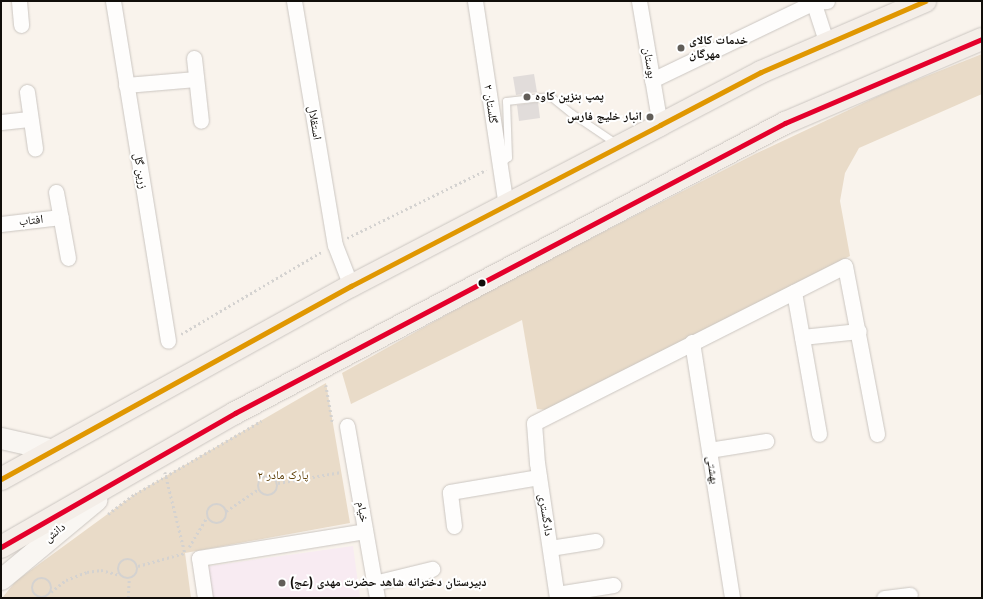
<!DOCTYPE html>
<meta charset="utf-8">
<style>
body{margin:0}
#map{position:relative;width:983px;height:599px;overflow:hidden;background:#f9f3ec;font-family:Jost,"Noto Naskh Arabic",sans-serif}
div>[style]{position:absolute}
.education>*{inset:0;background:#f8ebf2}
.green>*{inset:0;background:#e9dbc8}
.building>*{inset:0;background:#e1dcda}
.path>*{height:2.5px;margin-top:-1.25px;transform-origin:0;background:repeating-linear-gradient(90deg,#d4d2d0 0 2px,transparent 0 5px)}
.path>.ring{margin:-1.25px;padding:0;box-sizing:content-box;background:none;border:2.5px solid #d4d2d0;border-radius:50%}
.roads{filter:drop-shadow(0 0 1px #cbc6c1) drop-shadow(0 0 1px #cbc6c1)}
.service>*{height:7px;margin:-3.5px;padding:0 3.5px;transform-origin:3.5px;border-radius:3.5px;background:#fefdfc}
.minor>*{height:15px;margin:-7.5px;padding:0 7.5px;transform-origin:7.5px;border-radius:7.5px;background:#fefdfc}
.secondary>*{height:21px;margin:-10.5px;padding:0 10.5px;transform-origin:10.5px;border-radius:10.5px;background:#f9f6f2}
.primary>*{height:22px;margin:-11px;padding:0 11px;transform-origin:11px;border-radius:11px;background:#f4eee8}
.bus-1>*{height:5px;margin:-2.5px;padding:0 2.5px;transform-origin:2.5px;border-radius:2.5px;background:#e09701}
.bus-2>*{height:5px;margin:-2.5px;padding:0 2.5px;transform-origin:2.5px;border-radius:2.5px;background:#e4002b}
.dots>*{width:11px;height:11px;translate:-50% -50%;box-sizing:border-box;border:2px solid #fff;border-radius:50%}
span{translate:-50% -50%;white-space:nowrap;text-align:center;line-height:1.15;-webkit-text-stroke:4px #fff;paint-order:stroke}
.poi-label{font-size:12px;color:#110e0a;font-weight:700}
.left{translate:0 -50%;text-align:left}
.right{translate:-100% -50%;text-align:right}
.street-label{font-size:12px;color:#110e0a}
.park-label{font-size:12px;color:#5d3e06}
.frame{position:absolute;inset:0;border:2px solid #110e0a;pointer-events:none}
</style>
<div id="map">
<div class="education">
<div style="clip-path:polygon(353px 546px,360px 598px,208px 598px,203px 567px)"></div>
</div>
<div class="green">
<div style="clip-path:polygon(982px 54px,982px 94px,859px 148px,845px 173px,840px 201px,850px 256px,546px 410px,537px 409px,522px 320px,351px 404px,342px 373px,496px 287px,755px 154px,889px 91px)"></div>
<div style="clip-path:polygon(326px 383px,350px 523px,185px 553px,191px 598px,2px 598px,16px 581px,135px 494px)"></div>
</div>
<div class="building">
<div style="clip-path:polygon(534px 74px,537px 92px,516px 95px,513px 77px)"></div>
<div style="clip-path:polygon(538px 102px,540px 118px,519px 121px,517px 105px)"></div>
</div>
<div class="path">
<div style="left:347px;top:238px;width:155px;rotate:-26.1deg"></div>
<div style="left:181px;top:334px;width:164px;rotate:-30.3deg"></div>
<div style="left:326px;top:385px;width:39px;rotate:80deg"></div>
<div style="left:165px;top:472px;width:83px;rotate:76.1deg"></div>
<div class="ring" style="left:258px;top:476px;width:17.5px;height:17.5px"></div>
<div style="left:278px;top:483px;width:64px;rotate:-9.9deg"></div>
<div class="ring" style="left:207px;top:504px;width:17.5px;height:17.5px"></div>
<div style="left:226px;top:511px;width:40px;rotate:-34deg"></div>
<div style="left:108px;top:514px;width:34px;rotate:-37deg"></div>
<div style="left:135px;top:494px;width:146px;rotate:-30.1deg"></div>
<div style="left:189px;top:547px;width:35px;rotate:-59deg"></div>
<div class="ring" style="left:118px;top:559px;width:17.5px;height:17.5px"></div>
<div style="left:138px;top:566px;width:49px;rotate:-15.5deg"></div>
<div class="ring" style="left:32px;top:578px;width:17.5px;height:17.5px"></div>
<div style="left:51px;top:592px;width:19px;rotate:-39deg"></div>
<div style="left:66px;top:580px;width:22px;rotate:-21deg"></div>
<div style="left:87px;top:572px;width:14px;rotate:-8deg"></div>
<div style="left:101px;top:570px;width:20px;rotate:15deg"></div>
<div style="left:128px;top:598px;width:20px;rotate:-87deg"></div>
</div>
<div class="roads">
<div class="service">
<div style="left:499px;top:164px;width:11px;rotate:-38deg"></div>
<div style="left:508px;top:157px;width:56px;rotate:-92deg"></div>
<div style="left:506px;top:101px;width:44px;rotate:-6.5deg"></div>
<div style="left:550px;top:96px;width:27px;rotate:39deg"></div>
<div style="left:571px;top:113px;width:55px;rotate:34deg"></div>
</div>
<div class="minor">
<div style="left:19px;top:1px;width:24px;rotate:85deg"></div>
<div style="left:113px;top:1px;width:344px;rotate:80.8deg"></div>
<div style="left:294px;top:1px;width:247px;rotate:80.5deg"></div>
<div style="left:335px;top:245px;width:44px;rotate:68.7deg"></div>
<div style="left:475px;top:1px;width:207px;rotate:81.4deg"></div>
<div style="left:639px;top:1px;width:126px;rotate:80.4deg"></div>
<div style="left:813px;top:1px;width:45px;rotate:72deg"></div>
<div style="left:194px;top:58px;width:63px;rotate:83.7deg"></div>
<div style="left:652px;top:80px;width:180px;rotate:-25.7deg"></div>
<div style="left:814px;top:2px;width:13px;rotate:-4deg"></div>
<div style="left:126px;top:85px;width:70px;rotate:-4.9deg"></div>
<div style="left:27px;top:92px;width:57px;rotate:81.9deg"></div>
<div style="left:1px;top:122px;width:28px;rotate:-6deg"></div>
<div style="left:56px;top:192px;width:67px;rotate:79.7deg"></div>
<div style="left:1px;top:224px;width:60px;rotate:-6.7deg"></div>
<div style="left:794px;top:292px;width:144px;rotate:80deg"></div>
<div style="left:802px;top:337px;width:57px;rotate:-6deg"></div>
<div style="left:692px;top:342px;width:259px;rotate:81.1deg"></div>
<div style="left:347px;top:426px;width:175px;rotate:80.1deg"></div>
<div style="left:709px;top:450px;width:58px;rotate:-9deg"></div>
<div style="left:454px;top:526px;width:34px;rotate:-97deg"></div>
<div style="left:450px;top:492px;width:90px;rotate:-9.6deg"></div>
<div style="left:550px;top:548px;width:46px;rotate:-8.8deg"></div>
<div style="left:374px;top:583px;width:60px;rotate:-13.6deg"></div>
<div style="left:557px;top:594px;width:57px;rotate:-9.1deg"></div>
<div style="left:205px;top:598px;width:40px;rotate:-98.5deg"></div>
<div style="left:199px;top:558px;width:168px;rotate:-9.2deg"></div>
<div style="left:557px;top:598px;width:136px;rotate:-98.4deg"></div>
<div style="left:537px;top:463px;width:40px;rotate:-94.3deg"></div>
<div style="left:534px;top:423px;width:348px;rotate:-26.8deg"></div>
<div style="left:845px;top:266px;width:171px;rotate:79.2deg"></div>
<div style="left:884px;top:598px;width:26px;rotate:-7deg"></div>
</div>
<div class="secondary">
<div style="left:1px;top:438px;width:54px;rotate:12.8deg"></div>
<div style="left:1px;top:579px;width:124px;rotate:-39.7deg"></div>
</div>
<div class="primary">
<div style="left:1px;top:479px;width:400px;rotate:-28.9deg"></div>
<div style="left:351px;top:286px;width:348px;rotate:-27.5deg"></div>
<div style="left:660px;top:125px;width:114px;rotate:-27.7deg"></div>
<div style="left:761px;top:72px;width:179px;rotate:-23.4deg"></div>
<div style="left:1px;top:547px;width:270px;rotate:-29.8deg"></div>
<div style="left:235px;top:413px;width:622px;rotate:-27.8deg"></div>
<div style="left:785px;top:123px;width:214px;rotate:-23.1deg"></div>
</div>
</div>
<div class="bus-1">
<div style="left:1px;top:479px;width:400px;rotate:-28.9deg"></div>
<div style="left:351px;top:286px;width:348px;rotate:-27.5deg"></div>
<div style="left:660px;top:125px;width:114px;rotate:-27.7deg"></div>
<div style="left:761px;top:72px;width:179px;rotate:-23.4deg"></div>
</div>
<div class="bus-2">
<div style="left:1px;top:547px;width:270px;rotate:-29.8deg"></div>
<div style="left:235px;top:413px;width:622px;rotate:-27.8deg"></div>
<div style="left:785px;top:123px;width:214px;rotate:-23.1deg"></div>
</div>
<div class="dots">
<div style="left:681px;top:48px;background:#625e59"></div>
<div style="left:527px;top:97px;background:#625e59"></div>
<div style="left:650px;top:117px;background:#625e59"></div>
<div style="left:482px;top:283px;background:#110e0a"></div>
<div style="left:282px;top:583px;background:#625e59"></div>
</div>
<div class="poi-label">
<span class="left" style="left:689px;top:48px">خدمات کالای<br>مهرگان</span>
<span class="left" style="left:535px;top:97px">پمپ بنزین کاوه</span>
<span class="right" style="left:642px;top:117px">انبار خلیج فارس</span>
<span class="left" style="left:290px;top:583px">دبیرستان دخترانه شاهد حضرت مهدی (عج)</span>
</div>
<div class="street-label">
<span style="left:649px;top:63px;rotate:81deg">بوستان</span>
<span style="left:490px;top:104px;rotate:82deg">گلستان ۲</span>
<span style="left:314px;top:123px;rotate:81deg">استقلال</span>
<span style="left:140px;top:171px;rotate:81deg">زرین گل</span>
<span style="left:31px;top:221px;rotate:-6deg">افتاب</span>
<span style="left:712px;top:470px;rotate:81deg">بهشتی</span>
<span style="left:362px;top:512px;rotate:80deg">خیام</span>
<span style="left:545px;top:515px;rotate:81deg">دادگستری</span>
<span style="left:55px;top:533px;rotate:-39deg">دانش</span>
</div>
<div class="park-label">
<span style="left:283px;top:476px">پارک مادر ۲</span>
</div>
<div class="frame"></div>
</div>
